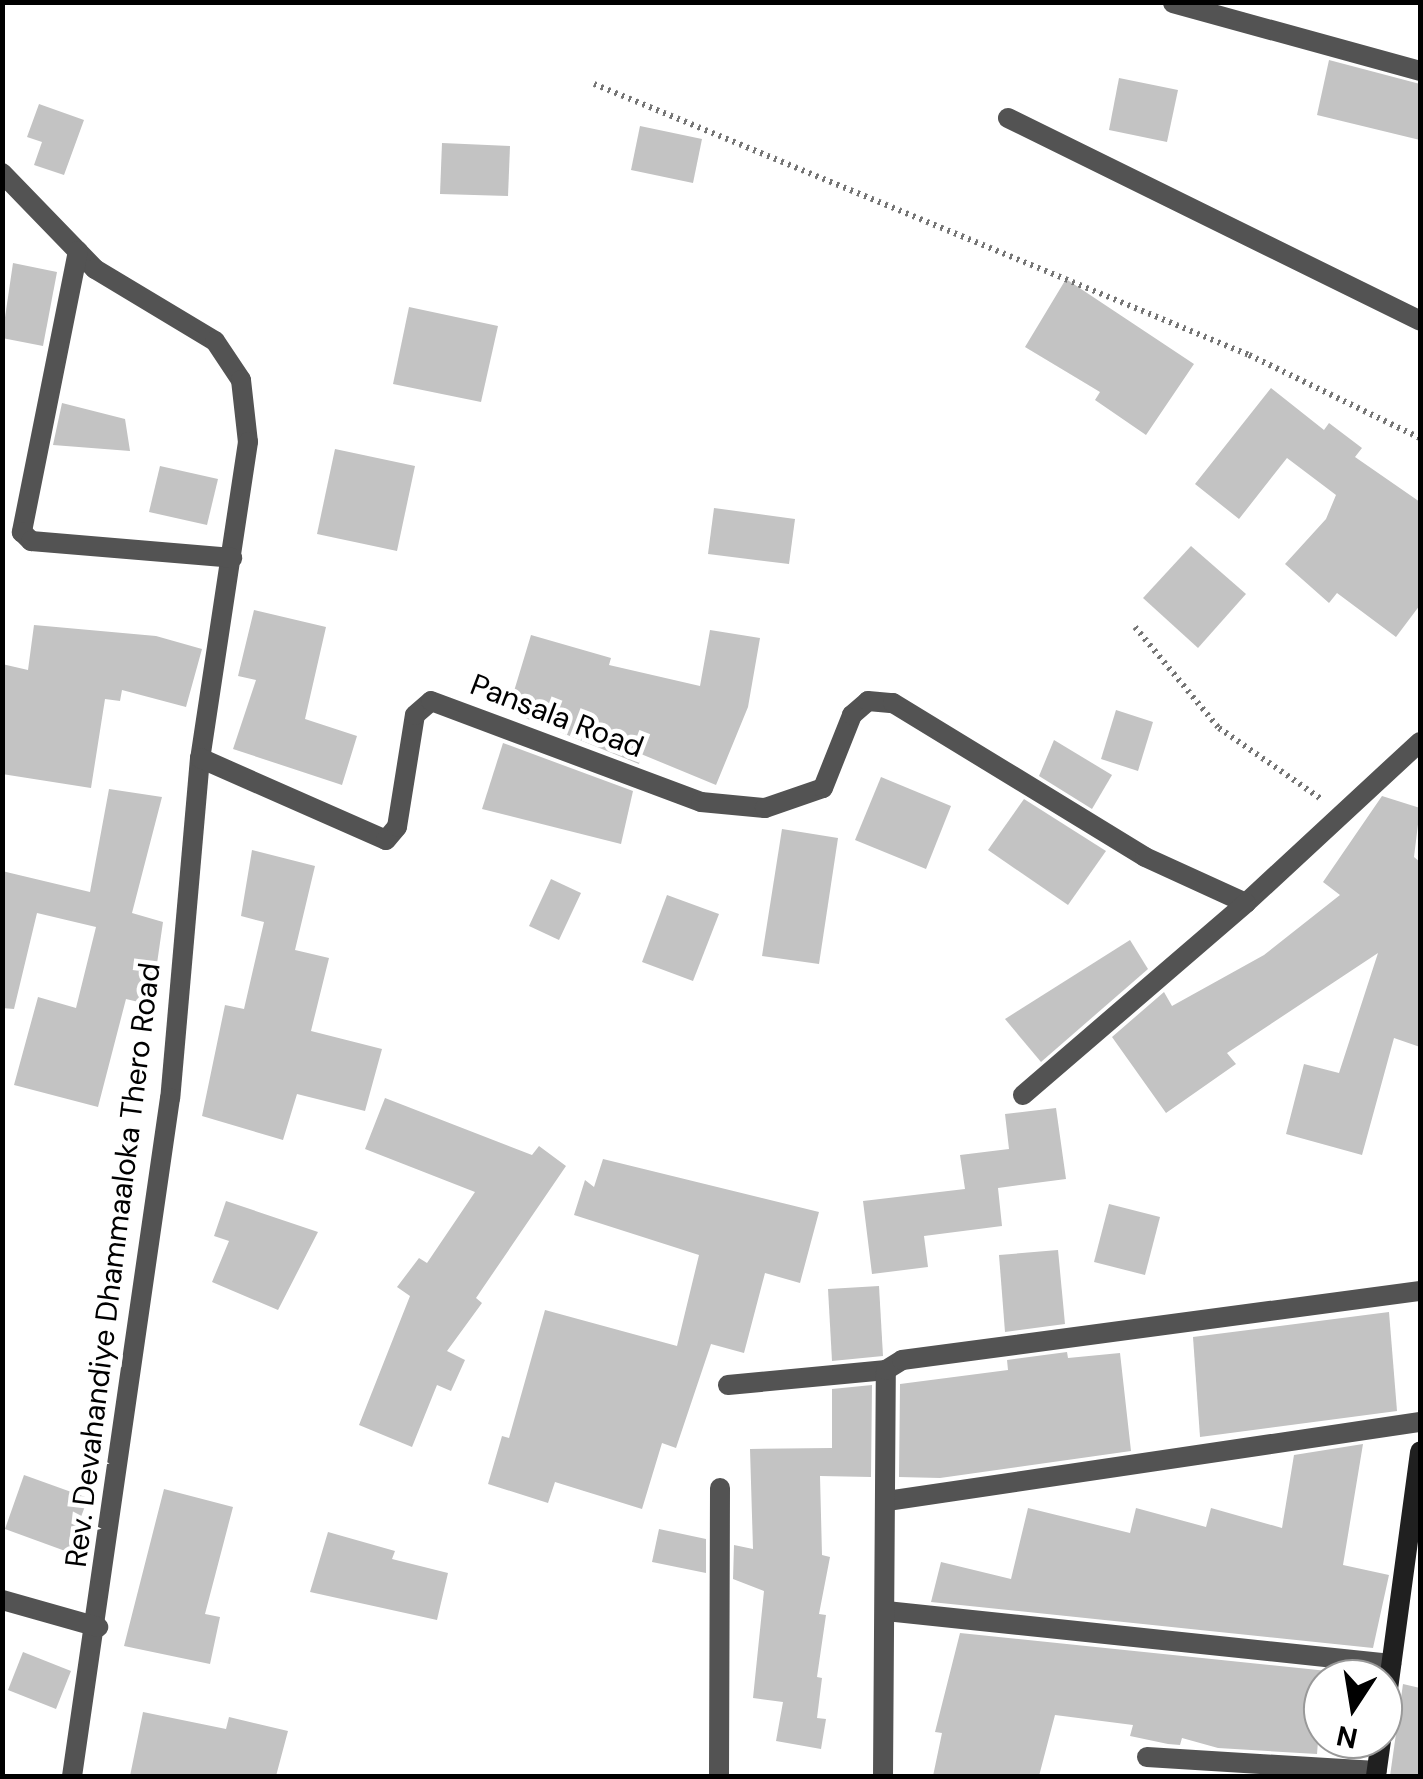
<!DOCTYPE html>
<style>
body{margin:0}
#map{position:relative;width:1423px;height:1779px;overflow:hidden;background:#fff;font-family:"DM Sans",sans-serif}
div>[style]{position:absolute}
.building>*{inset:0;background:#c3c3c3}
.path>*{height:6px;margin-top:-3px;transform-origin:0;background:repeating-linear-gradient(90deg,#757575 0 2.5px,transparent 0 7.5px)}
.street>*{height:20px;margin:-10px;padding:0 10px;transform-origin:10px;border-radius:10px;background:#535353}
.secondary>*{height:20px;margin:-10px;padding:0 10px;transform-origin:10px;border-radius:10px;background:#202020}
span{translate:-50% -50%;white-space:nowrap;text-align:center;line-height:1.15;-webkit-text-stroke:9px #fff;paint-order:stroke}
.street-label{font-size:30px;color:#000}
.frame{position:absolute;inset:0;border:5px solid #000;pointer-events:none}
.north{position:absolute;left:1303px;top:1659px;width:100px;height:100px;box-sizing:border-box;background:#fff;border:2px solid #999;border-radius:50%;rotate:192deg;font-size:28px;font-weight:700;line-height:40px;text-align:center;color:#000}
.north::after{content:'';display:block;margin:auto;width:35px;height:45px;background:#000;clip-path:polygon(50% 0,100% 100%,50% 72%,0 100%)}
</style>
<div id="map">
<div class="building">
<div style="clip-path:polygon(1329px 60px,1420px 84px,1420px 140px,1317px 115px)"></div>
<div style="clip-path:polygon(1119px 78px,1178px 90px,1167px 142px,1109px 130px)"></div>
<div style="clip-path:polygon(39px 104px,84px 120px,64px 175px,34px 165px,42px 142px,27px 137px)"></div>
<div style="clip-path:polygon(640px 126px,702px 139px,693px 183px,631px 170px)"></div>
<div style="clip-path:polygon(442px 143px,510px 146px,508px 196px,440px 194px)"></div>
<div style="clip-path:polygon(13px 263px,57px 272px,43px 346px,2px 338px)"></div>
<div style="clip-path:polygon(1066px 279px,1194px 364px,1146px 435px,1095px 400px,1100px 392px,1025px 347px)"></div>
<div style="clip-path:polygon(409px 307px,498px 326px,481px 402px,393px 384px)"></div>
<div style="clip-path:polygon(1271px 388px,1324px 430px,1329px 423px,1362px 448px,1355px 457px,1420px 502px,1420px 605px,1396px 637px,1337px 593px,1329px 603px,1285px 564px,1326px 519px,1336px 495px,1287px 458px,1239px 519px,1195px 484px)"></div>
<div style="clip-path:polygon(62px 403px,125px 419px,130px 451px,53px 445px)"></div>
<div style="clip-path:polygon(335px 449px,415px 466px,397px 551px,317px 534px)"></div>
<div style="clip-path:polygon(160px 466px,218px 479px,207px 525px,149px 512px)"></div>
<div style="clip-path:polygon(714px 508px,795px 519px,789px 564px,708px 554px)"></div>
<div style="clip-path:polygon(1191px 546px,1246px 594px,1198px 648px,1143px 598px)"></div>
<div style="clip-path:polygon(254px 610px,326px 627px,305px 719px,357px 736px,342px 785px,233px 749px,256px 680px,238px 676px)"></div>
<div style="clip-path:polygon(34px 625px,156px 636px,202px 649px,186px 707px,122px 690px,120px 701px,105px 699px,91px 788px,2px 774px,2px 664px,28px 670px)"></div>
<div style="clip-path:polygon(710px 630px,760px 638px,748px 707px,716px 785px,641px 754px,639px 764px,508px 711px,531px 635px,611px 658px,609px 665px,700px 686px)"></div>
<div style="clip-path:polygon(1116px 710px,1153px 722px,1138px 771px,1101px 759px)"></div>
<div style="clip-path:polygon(1054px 740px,1112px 775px,1092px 809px,1039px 776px)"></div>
<div style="clip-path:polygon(503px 743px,633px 791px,621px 844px,482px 809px)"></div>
<div style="clip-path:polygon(881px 777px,951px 806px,926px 869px,855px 840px)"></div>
<div style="clip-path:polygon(109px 789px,162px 797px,132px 913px,163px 922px,151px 1005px,126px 999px,98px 1107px,14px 1085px,38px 997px,76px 1008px,96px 927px,37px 913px,14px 1009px,2px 1008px,2px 871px,90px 892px)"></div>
<div style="clip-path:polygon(1382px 796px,1420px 808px,1414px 857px,1420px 862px,1420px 1047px,1394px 1038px,1362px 1155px,1286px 1134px,1304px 1064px,1339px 1073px,1378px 953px,1227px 1053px,1236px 1064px,1166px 1113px,1112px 1037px,1164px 992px,1172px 1006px,1264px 955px,1340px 895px,1323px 882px)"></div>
<div style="clip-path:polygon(1024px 799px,1106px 851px,1068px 905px,988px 850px)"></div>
<div style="clip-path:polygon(782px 829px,838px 838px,819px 964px,762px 956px)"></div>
<div style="clip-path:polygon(252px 850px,315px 866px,295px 950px,329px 958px,311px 1031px,382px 1049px,365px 1111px,297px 1094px,283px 1140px,202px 1116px,225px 1005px,244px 1009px,264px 922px,241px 916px)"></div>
<div style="clip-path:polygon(551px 879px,581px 893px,559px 940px,529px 926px)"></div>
<div style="clip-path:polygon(667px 895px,719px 914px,693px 981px,642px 962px)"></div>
<div style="clip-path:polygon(1130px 940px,1148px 969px,1041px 1062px,1005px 1019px)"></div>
<div style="clip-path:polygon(385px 1098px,532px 1155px,539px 1146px,566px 1166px,476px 1298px,482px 1303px,447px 1351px,465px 1360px,451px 1391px,437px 1385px,412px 1447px,359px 1425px,410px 1296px,397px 1287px,419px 1258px,427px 1263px,475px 1192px,365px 1149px)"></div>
<div style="clip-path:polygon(1056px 1108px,1066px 1179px,998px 1188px,1002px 1226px,924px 1236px,928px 1267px,872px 1274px,863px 1201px,965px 1189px,960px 1155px,1009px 1149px,1005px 1114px)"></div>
<div style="clip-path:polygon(603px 1159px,819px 1212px,800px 1283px,765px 1273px,744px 1353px,711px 1344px,676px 1448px,662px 1443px,642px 1509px,555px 1482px,548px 1503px,488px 1484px,502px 1436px,509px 1438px,545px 1310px,677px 1346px,699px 1255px,574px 1215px,585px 1180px,594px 1187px)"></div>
<div style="clip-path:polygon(226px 1201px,318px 1232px,278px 1310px,212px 1282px,229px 1241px,214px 1236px)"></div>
<div style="clip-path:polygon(1109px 1204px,1160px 1217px,1145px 1275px,1094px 1262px)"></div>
<div style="clip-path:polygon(1058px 1250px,1065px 1324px,1005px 1332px,999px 1255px)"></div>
<div style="clip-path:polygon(879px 1286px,883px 1356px,832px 1361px,828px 1289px)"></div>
<div style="clip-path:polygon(1389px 1312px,1397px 1411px,1200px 1437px,1193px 1337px)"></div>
<div style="clip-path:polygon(1067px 1352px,1068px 1358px,1120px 1353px,1131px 1451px,940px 1478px,899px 1477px,900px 1384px,1008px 1370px,1007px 1360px)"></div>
<div style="clip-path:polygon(872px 1385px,871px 1477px,820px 1476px,822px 1555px,830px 1557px,819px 1614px,826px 1615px,817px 1677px,822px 1678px,817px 1718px,826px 1719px,821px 1749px,776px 1741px,783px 1702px,753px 1698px,764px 1591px,733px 1579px,734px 1545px,753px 1549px,750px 1449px,832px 1448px,832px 1389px)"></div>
<div style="clip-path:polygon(1363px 1444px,1343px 1565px,1389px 1575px,1373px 1648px,931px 1602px,941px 1562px,1011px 1579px,1028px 1508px,1130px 1533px,1136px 1508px,1206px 1527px,1211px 1508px,1282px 1528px,1294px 1455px)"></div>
<div style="clip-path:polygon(24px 1475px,88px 1498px,68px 1552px,5px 1529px)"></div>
<div style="clip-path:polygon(164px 1489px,233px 1507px,205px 1614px,220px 1617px,210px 1664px,124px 1646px)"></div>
<div style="clip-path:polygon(659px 1529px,706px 1539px,706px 1573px,652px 1562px)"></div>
<div style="clip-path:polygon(328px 1532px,395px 1551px,392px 1559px,448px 1573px,437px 1620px,310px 1592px)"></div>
<div style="clip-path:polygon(960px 1633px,1366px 1675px,1323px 1679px,1317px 1754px,1218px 1748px,1182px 1738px,1180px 1745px,1168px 1744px,1130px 1736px,1133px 1725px,1055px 1715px,1039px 1776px,933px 1776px,942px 1733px,935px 1732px)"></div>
<div style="clip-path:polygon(23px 1652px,71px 1671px,56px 1709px,8px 1690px)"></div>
<div style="clip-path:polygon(1403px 1684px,1420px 1688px,1420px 1776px,1390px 1776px)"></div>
<div style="clip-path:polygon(143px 1712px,226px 1729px,229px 1717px,288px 1731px,276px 1776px,130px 1776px)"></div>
</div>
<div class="path">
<div style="left:594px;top:84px;width:709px;rotate:22.48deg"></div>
<div style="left:1249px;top:355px;width:190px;rotate:25.9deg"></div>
<div style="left:1135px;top:627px;width:131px;rotate:50.3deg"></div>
<div style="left:1219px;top:728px;width:124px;rotate:34.8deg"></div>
</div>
<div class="street">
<div style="left:1173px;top:3px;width:256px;rotate:15.4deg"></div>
<div style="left:1008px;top:118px;width:459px;rotate:26.2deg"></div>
<div style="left:2px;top:173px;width:134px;rotate:45.9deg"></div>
<div style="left:95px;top:269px;width:140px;rotate:31deg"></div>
<div style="left:215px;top:341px;width:47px;rotate:56.3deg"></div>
<div style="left:241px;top:380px;width:62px;rotate:83.6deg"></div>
<div style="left:248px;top:442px;width:320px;rotate:98.6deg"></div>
<div style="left:200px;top:758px;width:341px;rotate:95deg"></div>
<div style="left:170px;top:1098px;width:685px;rotate:98.22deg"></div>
<div style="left:78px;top:251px;width:287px;rotate:101.3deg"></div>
<div style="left:22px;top:532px;width:13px;rotate:45deg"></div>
<div style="left:31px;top:541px;width:202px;rotate:4.8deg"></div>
<div style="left:200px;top:758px;width:203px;rotate:23.8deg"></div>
<div style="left:386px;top:840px;width:17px;rotate:-50deg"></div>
<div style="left:397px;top:827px;width:113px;rotate:-80.9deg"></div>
<div style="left:415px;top:715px;width:21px;rotate:-41deg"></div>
<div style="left:431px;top:701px;width:288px;rotate:20.5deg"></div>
<div style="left:701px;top:802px;width:64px;rotate:5.4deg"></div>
<div style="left:765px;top:808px;width:61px;rotate:-19deg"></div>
<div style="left:823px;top:788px;width:79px;rotate:-68.3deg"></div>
<div style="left:852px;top:715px;width:21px;rotate:-41deg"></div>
<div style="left:868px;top:701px;width:25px;rotate:5deg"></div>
<div style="left:893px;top:703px;width:295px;rotate:31.4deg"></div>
<div style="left:1145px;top:857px;width:111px;rotate:24.5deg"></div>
<div style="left:1246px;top:903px;width:237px;rotate:-42.8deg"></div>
<div style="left:1023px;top:1095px;width:294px;rotate:-40.7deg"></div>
<div style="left:728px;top:1385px;width:159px;rotate:-5.4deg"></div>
<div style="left:887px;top:1501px;width:539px;rotate:-8.43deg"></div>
<div style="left:2px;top:1600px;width:100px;rotate:15.7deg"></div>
<div style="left:886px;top:1611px;width:508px;rotate:5.99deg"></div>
<div style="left:1147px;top:1757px;width:230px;rotate:3.5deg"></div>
<div style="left:719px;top:1776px;width:288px;rotate:-89.8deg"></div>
<div style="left:883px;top:1776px;width:406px;rotate:-89.6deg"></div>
<div style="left:886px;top:1370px;width:19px;rotate:-32deg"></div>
<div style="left:902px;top:1360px;width:523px;rotate:-7.59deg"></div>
</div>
<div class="secondary">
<div style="left:1383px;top:1726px;width:277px;rotate:-82.3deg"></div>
<div style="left:1376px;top:1776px;width:37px;rotate:-82deg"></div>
</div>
<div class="street-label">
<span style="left:557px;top:716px;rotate:21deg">Pansala Road</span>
<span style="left:113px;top:1265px;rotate:-83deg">Rev. Devahandiye Dhammaaloka Thero Road</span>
</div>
<div class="frame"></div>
<div class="north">N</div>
</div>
